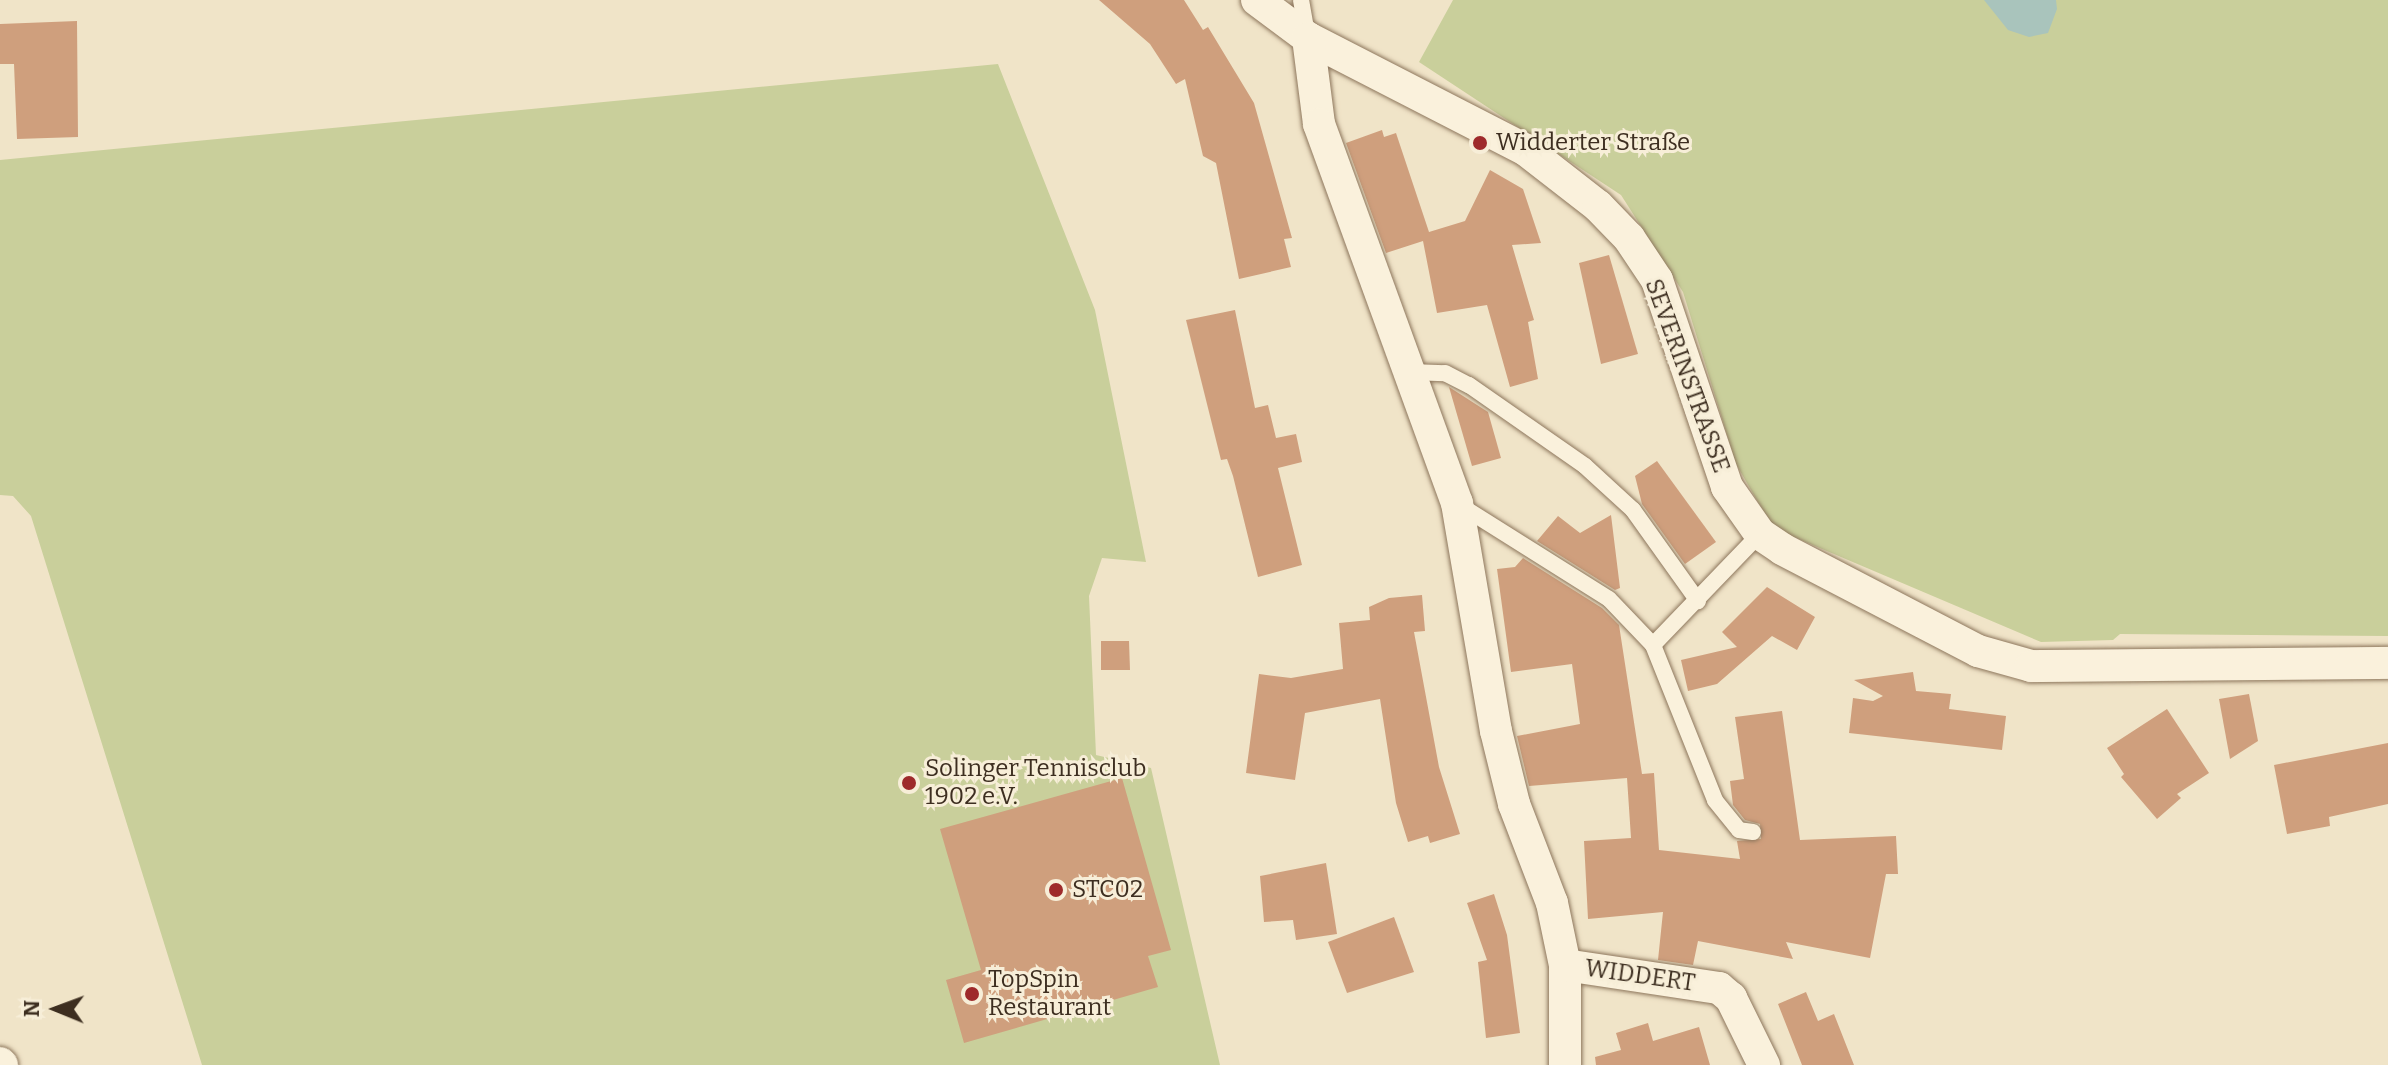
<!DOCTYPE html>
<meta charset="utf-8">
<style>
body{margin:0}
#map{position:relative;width:2388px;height:1065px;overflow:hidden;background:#f0e4c8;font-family:Bitter,serif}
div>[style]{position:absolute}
.green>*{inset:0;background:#c9cf9b}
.water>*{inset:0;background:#a9c4bc}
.building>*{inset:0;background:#cf9f7d}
.roads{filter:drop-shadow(0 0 2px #8d765c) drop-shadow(0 0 2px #8d765c)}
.lane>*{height:16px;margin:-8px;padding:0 8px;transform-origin:8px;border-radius:8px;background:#faf1dc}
.street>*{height:32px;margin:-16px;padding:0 16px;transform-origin:16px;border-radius:16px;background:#faf1dc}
.dots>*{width:22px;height:22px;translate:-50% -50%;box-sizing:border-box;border:4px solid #f7eed8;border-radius:50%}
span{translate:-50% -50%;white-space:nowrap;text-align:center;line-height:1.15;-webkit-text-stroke:6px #f7eed8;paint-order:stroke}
.poi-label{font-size:24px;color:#3d2e20}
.left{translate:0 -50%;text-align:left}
.street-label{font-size:24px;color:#3d2e20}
.north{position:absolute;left:16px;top:969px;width:80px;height:80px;-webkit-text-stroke:6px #f7eed8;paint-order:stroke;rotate:271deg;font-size:22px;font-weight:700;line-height:32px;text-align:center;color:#3d2e20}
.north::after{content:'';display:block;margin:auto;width:28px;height:36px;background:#3d2e20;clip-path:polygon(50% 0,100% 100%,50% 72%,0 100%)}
</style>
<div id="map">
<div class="green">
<div style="clip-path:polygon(1453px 0,2388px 0,2388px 636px,2120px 634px,2113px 640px,2041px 642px,1773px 528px,1736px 464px,1683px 292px,1621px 195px,1419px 62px)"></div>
<div style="clip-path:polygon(998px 64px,1095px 310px,1146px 562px,1102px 558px,1089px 596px,1096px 755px,1151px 768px,1220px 1065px,202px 1065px,31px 516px,13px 496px,0 495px,0 160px)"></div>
</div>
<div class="water">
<div style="clip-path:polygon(1984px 0,2056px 0,2057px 9px,2048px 33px,2029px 37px,2008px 30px)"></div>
</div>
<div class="building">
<div style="clip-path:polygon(1099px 0,1184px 0,1203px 30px,1208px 27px,1254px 103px,1292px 238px,1284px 239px,1291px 267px,1239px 279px,1216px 163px,1203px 156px,1185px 79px,1176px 84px,1150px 44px)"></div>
<div style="clip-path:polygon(77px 21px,78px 137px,17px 139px,14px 64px,0 64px,0 24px)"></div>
<div style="clip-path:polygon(1382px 130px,1384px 137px,1396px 133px,1429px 232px,1465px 221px,1490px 170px,1523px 189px,1541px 243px,1512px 245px,1534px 320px,1528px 322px,1538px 379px,1510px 387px,1487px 305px,1437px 313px,1423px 241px,1386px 253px,1346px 143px)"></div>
<div style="clip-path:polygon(1609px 255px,1638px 354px,1601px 364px,1579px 263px)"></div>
<div style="clip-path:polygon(1235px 310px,1255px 408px,1268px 405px,1276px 438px,1296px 434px,1302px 462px,1278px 468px,1302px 565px,1258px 577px,1233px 476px,1227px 459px,1221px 460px,1186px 320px)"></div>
<div style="clip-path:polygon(1449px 387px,1488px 412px,1501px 458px,1472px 466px)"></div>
<div style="clip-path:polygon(1657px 461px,1716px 542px,1685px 564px,1642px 504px,1635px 476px)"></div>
<div style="clip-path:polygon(1611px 515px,1620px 588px,1615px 590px,1537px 541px,1558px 516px,1580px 533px)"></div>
<div style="clip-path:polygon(1523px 558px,1602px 608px,1619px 625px,1642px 774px,1654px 773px,1659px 850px,1740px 859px,1737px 841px,1761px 839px,1760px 824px,1745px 820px,1733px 805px,1730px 781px,1744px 779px,1735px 717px,1782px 711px,1800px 840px,1896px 836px,1898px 874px,1886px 874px,1870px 958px,1786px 942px,1793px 959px,1698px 941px,1693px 965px,1658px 960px,1663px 912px,1588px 919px,1584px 841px,1631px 838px,1627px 778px,1529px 786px,1517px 736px,1580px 724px,1572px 664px,1511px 672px,1497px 569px,1515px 567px)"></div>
<div style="clip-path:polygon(1767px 587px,1815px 617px,1797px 650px,1772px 636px,1717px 684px,1688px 691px,1681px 660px,1737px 647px,1722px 632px)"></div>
<div style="clip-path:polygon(1422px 595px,1425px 631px,1414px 632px,1439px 767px,1460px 834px,1430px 843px,1428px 836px,1408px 842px,1396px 803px,1380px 699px,1305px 713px,1295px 780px,1246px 773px,1259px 674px,1291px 678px,1343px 669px,1339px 623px,1370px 620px,1369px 607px,1389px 598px)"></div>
<div style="clip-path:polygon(1101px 641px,1129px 641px,1130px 670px,1101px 670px)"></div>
<div style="clip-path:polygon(1913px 672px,1916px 691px,1951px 694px,1949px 709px,2006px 716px,2002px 750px,1849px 733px,1853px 698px,1873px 701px,1883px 696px,1854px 680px)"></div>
<div style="clip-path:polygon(2249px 694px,2258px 741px,2230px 759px,2219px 699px)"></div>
<div style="clip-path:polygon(2167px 709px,2209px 773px,2177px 794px,2181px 798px,2157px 819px,2121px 777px,2124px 774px,2107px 748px)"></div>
<div style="clip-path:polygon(2388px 743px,2388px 804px,2329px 817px,2330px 826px,2287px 834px,2274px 765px)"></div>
<div style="clip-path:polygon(1122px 778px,1171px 950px,1148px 956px,1158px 987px,964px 1043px,946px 980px,981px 970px,940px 829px)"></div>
<div style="clip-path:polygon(1326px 863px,1337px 934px,1296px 940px,1293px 920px,1264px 922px,1260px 876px)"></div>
<div style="clip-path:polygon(1494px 894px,1507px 935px,1520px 1033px,1486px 1038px,1478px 962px,1487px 960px,1467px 903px)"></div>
<div style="clip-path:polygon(1394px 917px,1414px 972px,1347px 993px,1328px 942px)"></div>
<div style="clip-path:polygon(1806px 992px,1818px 1021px,1834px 1014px,1854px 1065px,1802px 1065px,1778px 1004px)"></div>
<div style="clip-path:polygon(1648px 1023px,1653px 1041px,1699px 1027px,1710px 1065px,1596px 1065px,1595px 1057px,1621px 1050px,1616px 1033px)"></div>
</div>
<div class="roads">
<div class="lane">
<div style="left:1301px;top:0;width:35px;rotate:80deg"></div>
<div style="left:1410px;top:372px;width:35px;rotate:2deg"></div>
<div style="left:1445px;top:373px;width:27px;rotate:27deg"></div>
<div style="left:1469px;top:385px;width:141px;rotate:34.9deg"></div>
<div style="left:1585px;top:466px;width:65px;rotate:42.5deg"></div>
<div style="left:1633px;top:510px;width:112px;rotate:54.5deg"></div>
<div style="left:1458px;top:504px;width:178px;rotate:32.2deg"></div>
<div style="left:1609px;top:599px;width:64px;rotate:46.3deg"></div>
<div style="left:1753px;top:832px;width:14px;rotate:-172deg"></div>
<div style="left:1739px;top:830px;width:38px;rotate:-129deg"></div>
<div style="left:1715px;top:800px;width:167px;rotate:-111.8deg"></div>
<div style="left:1653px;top:645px;width:154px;rotate:-46.1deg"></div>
</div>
<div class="street">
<div style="left:1257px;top:0;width:64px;rotate:36.7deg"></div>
<div style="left:1308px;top:38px;width:245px;rotate:27.2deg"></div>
<div style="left:1526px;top:150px;width:91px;rotate:37.9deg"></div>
<div style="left:1598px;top:206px;width:45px;rotate:45.9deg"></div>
<div style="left:1629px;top:238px;width:50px;rotate:56.3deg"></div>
<div style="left:1657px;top:280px;width:219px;rotate:71.3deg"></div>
<div style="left:1727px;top:487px;width:57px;rotate:54.9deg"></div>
<div style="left:1760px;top:534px;width:27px;rotate:34deg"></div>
<div style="left:1782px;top:549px;width:221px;rotate:27.5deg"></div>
<div style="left:1978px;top:651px;width:55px;rotate:15.8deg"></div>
<div style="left:2031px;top:666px;width:357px;rotate:-0.5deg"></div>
<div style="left:1308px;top:38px;width:87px;rotate:82.7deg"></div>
<div style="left:1319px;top:124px;width:403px;rotate:70deg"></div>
<div style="left:1457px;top:503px;width:231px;rotate:80.3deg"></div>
<div style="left:1496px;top:731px;width:75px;rotate:76.1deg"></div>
<div style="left:1514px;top:804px;width:106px;rotate:69deg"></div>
<div style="left:1552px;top:903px;width:63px;rotate:78.2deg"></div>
<div style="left:1565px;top:965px;width:100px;rotate:90deg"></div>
<div style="left:1565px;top:965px;width:156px;rotate:8.5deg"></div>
<div style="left:1719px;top:988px;width:16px;rotate:40deg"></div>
<div style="left:1731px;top:998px;width:75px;rotate:63.8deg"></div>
<div style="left:0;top:1063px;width:3px;rotate:45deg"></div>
</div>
</div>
<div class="dots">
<div style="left:1480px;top:143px;background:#9e2a2b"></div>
<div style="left:909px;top:783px;background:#9e2a2b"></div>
<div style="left:1056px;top:890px;background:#9e2a2b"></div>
<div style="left:972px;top:994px;background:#9e2a2b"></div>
</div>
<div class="poi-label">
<span class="left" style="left:1496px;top:143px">Widderter Straße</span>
<span class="left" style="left:925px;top:783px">Solinger Tennisclub<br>1902 e.V.</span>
<span class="left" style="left:1072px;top:890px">STC02</span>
<span class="left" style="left:988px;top:994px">TopSpin<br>Restaurant</span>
</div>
<div class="street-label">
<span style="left:1687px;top:376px;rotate:70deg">SEVERINSTRASSE</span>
<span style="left:1640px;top:976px;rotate:8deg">WIDDERT</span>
</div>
<div class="north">N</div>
</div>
